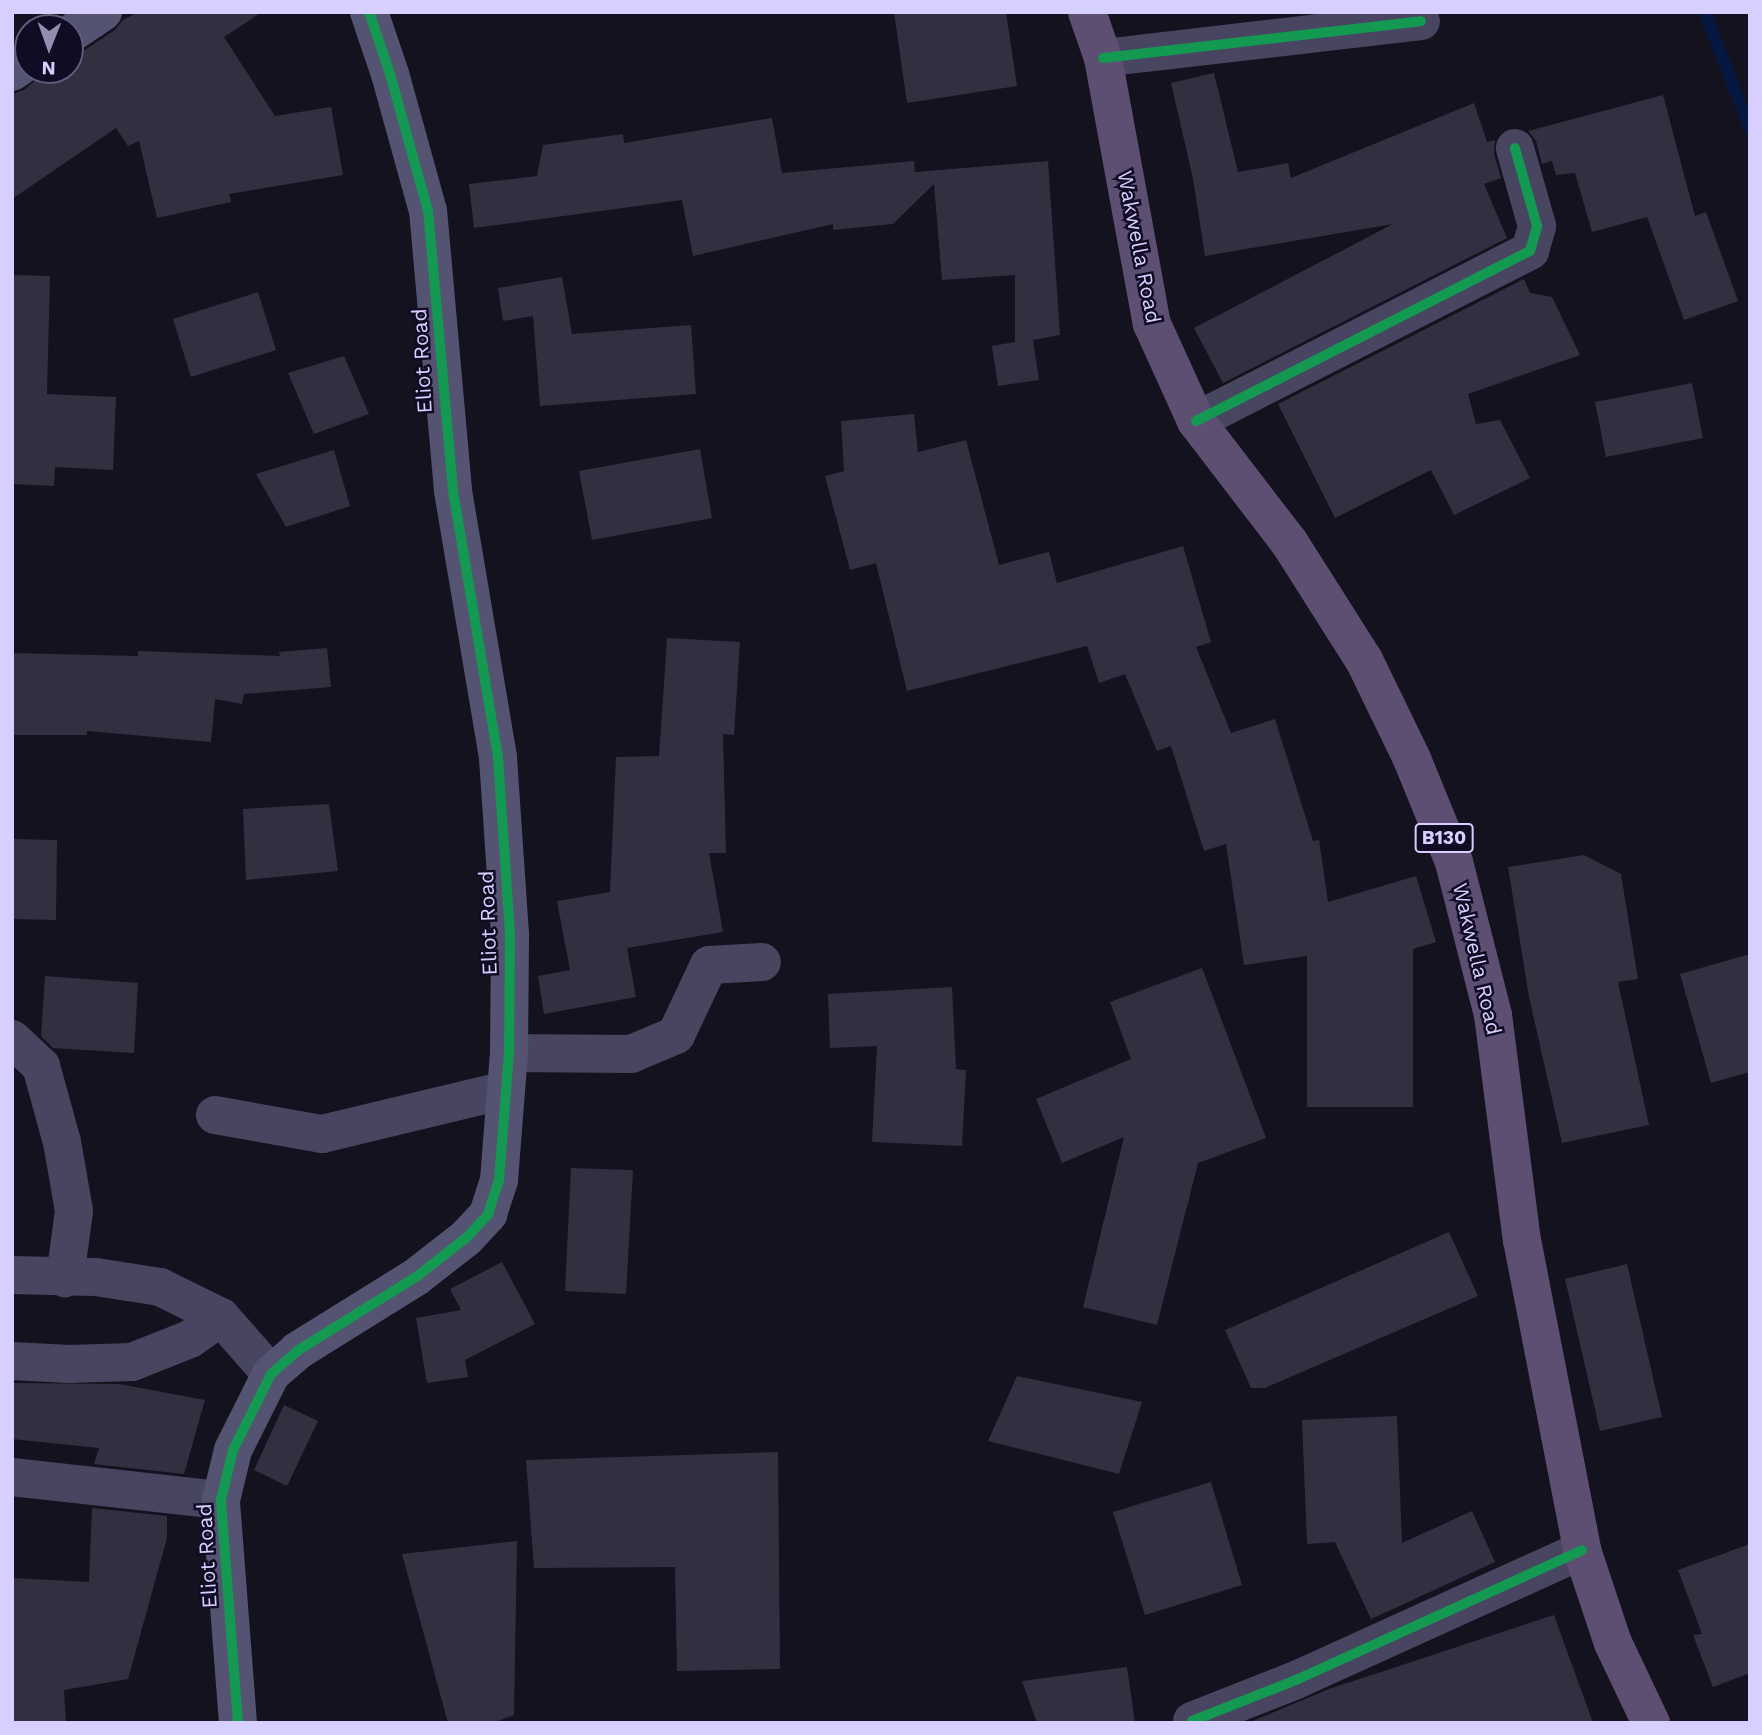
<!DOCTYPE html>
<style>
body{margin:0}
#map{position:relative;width:1762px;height:1735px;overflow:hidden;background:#14121e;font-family:"Work Sans",sans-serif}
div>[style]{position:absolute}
.stream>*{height:12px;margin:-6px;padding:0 6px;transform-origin:6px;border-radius:6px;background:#061741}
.building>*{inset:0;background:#322f41}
.street>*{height:38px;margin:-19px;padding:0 19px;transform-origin:19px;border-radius:19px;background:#484560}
.secondary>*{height:38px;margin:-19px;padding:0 19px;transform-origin:19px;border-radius:19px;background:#555372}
.primary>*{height:38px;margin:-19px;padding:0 19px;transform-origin:19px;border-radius:19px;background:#5d4f71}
.cycleway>*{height:10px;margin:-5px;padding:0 5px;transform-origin:5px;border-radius:5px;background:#139951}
span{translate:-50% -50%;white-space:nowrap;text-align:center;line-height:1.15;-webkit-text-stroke:5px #110c24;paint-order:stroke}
.shield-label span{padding:2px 5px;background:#110c24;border:2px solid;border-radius:5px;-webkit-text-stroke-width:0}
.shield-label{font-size:19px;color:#d7cfff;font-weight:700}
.street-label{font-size:21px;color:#d7cfff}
.frame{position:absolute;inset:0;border:14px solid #d7cfff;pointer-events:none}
.north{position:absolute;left:14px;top:14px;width:70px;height:70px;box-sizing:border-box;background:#110c24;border:2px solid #605a7c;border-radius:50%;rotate:181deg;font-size:19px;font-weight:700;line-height:28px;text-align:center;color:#d7cfff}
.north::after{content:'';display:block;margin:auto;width:24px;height:32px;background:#938db0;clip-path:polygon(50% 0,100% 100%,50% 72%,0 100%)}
</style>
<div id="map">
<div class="stream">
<div style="left:1705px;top:12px;width:126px;rotate:69.1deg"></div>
</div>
<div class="building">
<div style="clip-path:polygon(138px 12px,262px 12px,224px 37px,275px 116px,331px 107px,343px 175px,229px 194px,231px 202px,157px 218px,139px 141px,128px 146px,116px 128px,12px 199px,12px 94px,24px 90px,48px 70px,70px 70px,70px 56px,82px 52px,115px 30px,123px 20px)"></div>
<div style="clip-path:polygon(894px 12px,1006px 12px,1017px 86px,907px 103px)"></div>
<div style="clip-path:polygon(1214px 73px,1238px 172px,1288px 163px,1291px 178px,1474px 103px,1487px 142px,1495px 140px,1494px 154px,1501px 178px,1484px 184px,1507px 238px,1223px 383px,1194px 328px,1393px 224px,1205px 256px,1193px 179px,1171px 83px)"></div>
<div style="clip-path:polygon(1663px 95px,1695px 216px,1706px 212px,1738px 301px,1684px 320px,1647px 217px,1592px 232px,1575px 173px,1556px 175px,1552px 161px,1542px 164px,1536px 141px,1528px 131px)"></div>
<div style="clip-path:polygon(772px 118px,782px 173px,914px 161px,915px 172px,1048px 161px,1060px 335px,1033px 340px,1039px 380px,998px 386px,992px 346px,1015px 342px,1015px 275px,942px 280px,934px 184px,893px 224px,833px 230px,833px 224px,693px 256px,682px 200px,474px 228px,469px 184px,537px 176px,543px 145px,623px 134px,624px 143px)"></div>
<div style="clip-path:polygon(12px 275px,50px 276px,47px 394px,116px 397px,113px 470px,55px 467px,54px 486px,12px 484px)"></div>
<div style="clip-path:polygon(562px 277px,572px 334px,691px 325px,696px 394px,540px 406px,533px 316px,503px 321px,498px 288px)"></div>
<div style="clip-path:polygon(1524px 279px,1530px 293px,1552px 297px,1580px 355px,1468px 394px,1476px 424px,1500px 420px,1530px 478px,1454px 515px,1431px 470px,1335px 518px,1278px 404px)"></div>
<div style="clip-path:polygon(258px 292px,276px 350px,191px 377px,173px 319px)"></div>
<div style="clip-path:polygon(344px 356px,369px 414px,314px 434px,288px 373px)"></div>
<div style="clip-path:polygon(1692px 383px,1703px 438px,1606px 457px,1595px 402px)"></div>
<div style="clip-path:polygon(914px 414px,918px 452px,966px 440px,999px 565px,1049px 552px,1057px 583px,1183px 546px,1211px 642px,1196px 647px,1231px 733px,1275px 719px,1313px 841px,1319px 840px,1328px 902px,1416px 876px,1436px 942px,1413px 949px,1413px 1107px,1307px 1107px,1307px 956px,1244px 965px,1226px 844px,1204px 851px,1171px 746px,1157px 751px,1125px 674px,1099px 683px,1087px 646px,907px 691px,876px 563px,850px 570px,825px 476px,844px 471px,841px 421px)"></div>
<div style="clip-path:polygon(700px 449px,712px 518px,592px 540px,579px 471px)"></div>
<div style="clip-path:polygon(334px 450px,350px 506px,286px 527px,256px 474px)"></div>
<div style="clip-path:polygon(667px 638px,740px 642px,734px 735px,723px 734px,726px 853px,709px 853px,723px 932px,627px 948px,636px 997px,544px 1014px,538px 976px,570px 970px,557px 901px,610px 892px,616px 757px,659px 756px)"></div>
<div style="clip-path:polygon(327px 648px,331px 687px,244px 694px,242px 704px,215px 699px,211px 742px,87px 731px,87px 735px,12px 735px,12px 653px,138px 656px,138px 651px,280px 656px,279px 652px)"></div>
<div style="clip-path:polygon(329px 804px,338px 871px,246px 880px,243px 809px)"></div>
<div style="clip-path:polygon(12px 839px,57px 840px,56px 920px,12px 919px)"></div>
<div style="clip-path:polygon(1584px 855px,1621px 874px,1638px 979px,1618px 982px,1649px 1125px,1562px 1143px,1529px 997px,1508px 867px)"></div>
<div style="clip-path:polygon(1750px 954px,1750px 1072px,1711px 1083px,1680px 974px)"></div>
<div style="clip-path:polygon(1202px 968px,1266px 1138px,1198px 1163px,1157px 1325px,1083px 1307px,1124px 1137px,1062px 1163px,1036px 1099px,1131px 1059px,1110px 1002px)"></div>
<div style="clip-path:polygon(45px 976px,138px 983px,134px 1053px,53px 1048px,41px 1036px)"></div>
<div style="clip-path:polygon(952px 987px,956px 1069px,966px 1070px,962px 1146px,872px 1142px,877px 1046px,830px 1048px,828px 994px)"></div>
<div style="clip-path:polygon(571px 1168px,633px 1170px,626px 1294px,565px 1291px)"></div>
<div style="clip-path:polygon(1449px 1232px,1478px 1296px,1265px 1388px,1251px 1388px,1225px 1330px)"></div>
<div style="clip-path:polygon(502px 1262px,535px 1324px,465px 1360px,468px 1377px,427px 1383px,416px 1318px,461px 1310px,450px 1289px)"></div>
<div style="clip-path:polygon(1627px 1264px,1662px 1417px,1600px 1431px,1565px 1279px)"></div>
<div style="clip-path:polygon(1017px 1376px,1142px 1402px,1119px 1474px,988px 1441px)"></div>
<div style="clip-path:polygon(12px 1383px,119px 1384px,205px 1400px,184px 1474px,94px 1464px,99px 1448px,12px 1439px)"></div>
<div style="clip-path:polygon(284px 1405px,318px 1421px,287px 1486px,254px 1470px)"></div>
<div style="clip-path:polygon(1397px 1416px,1402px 1543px,1472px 1511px,1495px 1562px,1371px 1619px,1335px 1542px,1307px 1544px,1302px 1420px)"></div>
<div style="clip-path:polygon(778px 1452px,780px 1669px,677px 1671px,675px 1567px,534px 1568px,526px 1460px)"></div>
<div style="clip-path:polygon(1211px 1482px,1242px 1585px,1145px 1615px,1113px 1512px)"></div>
<div style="clip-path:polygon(92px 1508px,167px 1516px,167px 1538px,128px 1679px,64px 1690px,66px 1723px,12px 1723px,12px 1578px,89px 1582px)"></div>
<div style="clip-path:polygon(517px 1541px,514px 1715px,492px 1723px,448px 1723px,402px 1554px)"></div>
<div style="clip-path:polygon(1750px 1544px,1750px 1673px,1713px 1687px,1693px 1635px,1702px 1634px,1678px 1570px)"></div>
<div style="clip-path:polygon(1554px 1615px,1593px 1723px,1248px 1723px,1329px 1689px)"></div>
<div style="clip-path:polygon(1127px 1667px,1135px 1723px,1037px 1723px,1022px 1681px)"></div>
</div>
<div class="street">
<div style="left:1103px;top:58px;width:320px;rotate:-6.6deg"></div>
<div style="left:1196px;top:421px;width:375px;rotate:-27deg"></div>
<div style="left:1530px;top:251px;width:26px;rotate:-74deg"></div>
<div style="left:1537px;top:226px;width:81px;rotate:-105.8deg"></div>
<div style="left:12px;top:1039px;width:40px;rotate:43deg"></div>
<div style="left:41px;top:1066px;width:79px;rotate:74.6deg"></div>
<div style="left:62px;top:1142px;width:70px;rotate:80.1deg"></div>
<div style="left:74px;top:1211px;width:68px;rotate:97.7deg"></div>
<div style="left:509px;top:1053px;width:122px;rotate:0.5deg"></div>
<div style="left:631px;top:1054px;width:49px;rotate:-22.9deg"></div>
<div style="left:676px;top:1035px;width:77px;rotate:-64.8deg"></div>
<div style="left:709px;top:965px;width:53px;rotate:-3.2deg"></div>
<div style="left:215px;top:1115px;width:109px;rotate:10.1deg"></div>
<div style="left:322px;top:1134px;width:188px;rotate:-13.5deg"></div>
<div style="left:12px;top:1275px;width:84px;rotate:1.4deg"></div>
<div style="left:96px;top:1277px;width:65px;rotate:8.9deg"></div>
<div style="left:160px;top:1287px;width:68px;rotate:26.2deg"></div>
<div style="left:221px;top:1317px;width:76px;rotate:48.7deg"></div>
<div style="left:12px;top:1361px;width:57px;rotate:3deg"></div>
<div style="left:69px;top:1364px;width:63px;rotate:-1.8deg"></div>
<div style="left:132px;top:1362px;width:62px;rotate:-21.6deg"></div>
<div style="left:190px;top:1339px;width:38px;rotate:-35deg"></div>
<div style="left:12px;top:1477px;width:210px;rotate:6.3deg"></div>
<div style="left:1192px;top:1721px;width:112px;rotate:-21.5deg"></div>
<div style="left:1296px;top:1680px;width:314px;rotate:-24.4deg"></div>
</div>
<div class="secondary">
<div style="left:70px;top:34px;width:40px;rotate:-34deg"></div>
<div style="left:12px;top:72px;width:19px;rotate:-35deg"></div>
<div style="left:238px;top:1723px;width:224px;rotate:-94.4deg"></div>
<div style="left:221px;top:1500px;width:51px;rotate:-76.5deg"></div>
<div style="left:233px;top:1450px;width:85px;rotate:-63.4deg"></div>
<div style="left:271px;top:1374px;width:35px;rotate:-41deg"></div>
<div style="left:297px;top:1351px;width:140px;rotate:-31.9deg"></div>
<div style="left:416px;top:1277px;width:63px;rotate:-38deg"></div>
<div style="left:466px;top:1238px;width:33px;rotate:-47deg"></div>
<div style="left:488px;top:1214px;width:36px;rotate:-72deg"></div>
<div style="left:499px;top:1180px;width:127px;rotate:-85.5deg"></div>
<div style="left:509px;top:1053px;width:119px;rotate:-89.5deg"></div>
<div style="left:510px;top:934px;width:177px;rotate:-93.9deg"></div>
<div style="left:498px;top:757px;width:271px;rotate:-99.6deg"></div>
<div style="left:453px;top:490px;width:280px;rotate:-95.1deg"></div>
<div style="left:428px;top:211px;width:142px;rotate:-105.5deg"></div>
<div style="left:390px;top:74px;width:65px;rotate:-108.7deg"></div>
</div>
<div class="primary">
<div style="left:1087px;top:12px;width:49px;rotate:70.8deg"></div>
<div style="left:1103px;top:58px;width:270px;rotate:79.6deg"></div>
<div style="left:1152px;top:324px;width:107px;rotate:65.6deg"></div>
<div style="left:1196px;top:421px;width:153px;rotate:52.5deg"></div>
<div style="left:1289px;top:542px;width:140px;rotate:57.6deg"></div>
<div style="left:1364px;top:660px;width:110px;rotate:64.1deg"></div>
<div style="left:1412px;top:759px;width:111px;rotate:67.8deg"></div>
<div style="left:1454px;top:862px;width:158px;rotate:75.7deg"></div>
<div style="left:1493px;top:1015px;width:227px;rotate:82.7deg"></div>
<div style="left:1522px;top:1240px;width:316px;rotate:79deg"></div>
<div style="left:1582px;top:1550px;width:98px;rotate:71.6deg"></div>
<div style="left:1613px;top:1643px;width:89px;rotate:64.6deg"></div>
</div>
<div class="cycleway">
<div style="left:1103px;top:58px;width:320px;rotate:-6.6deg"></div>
<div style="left:1196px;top:421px;width:375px;rotate:-27deg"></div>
<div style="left:1530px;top:251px;width:26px;rotate:-74deg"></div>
<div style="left:1537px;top:226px;width:81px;rotate:-105.8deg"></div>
<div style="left:1192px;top:1721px;width:112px;rotate:-21.5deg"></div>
<div style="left:1296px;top:1680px;width:314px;rotate:-24.4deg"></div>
<div style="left:238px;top:1723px;width:224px;rotate:-94.4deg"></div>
<div style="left:221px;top:1500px;width:51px;rotate:-76.5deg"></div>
<div style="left:233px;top:1450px;width:85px;rotate:-63.4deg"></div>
<div style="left:271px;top:1374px;width:35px;rotate:-41deg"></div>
<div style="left:297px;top:1351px;width:140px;rotate:-31.9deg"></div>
<div style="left:416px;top:1277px;width:63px;rotate:-38deg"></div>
<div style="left:466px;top:1238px;width:33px;rotate:-47deg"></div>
<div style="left:488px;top:1214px;width:36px;rotate:-72deg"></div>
<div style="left:499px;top:1180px;width:127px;rotate:-85.5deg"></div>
<div style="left:509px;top:1053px;width:119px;rotate:-89.5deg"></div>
<div style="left:510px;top:934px;width:177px;rotate:-93.9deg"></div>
<div style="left:498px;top:757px;width:271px;rotate:-99.6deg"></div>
<div style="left:453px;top:490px;width:280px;rotate:-95.1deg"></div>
<div style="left:428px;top:211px;width:142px;rotate:-105.5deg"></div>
<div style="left:390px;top:74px;width:65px;rotate:-108.7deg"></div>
</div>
<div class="shield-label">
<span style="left:1444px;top:838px">B130</span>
</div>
<div class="street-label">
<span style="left:1139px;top:247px;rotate:79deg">Wakwella Road</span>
<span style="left:422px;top:361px;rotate:-93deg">Eliot Road</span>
<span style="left:488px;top:923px;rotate:-92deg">Eliot Road</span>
<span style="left:1477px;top:959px;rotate:77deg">Wakwella Road</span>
<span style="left:207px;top:1556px;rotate:-93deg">Eliot Road</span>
</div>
<div class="frame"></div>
<div class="north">N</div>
</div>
